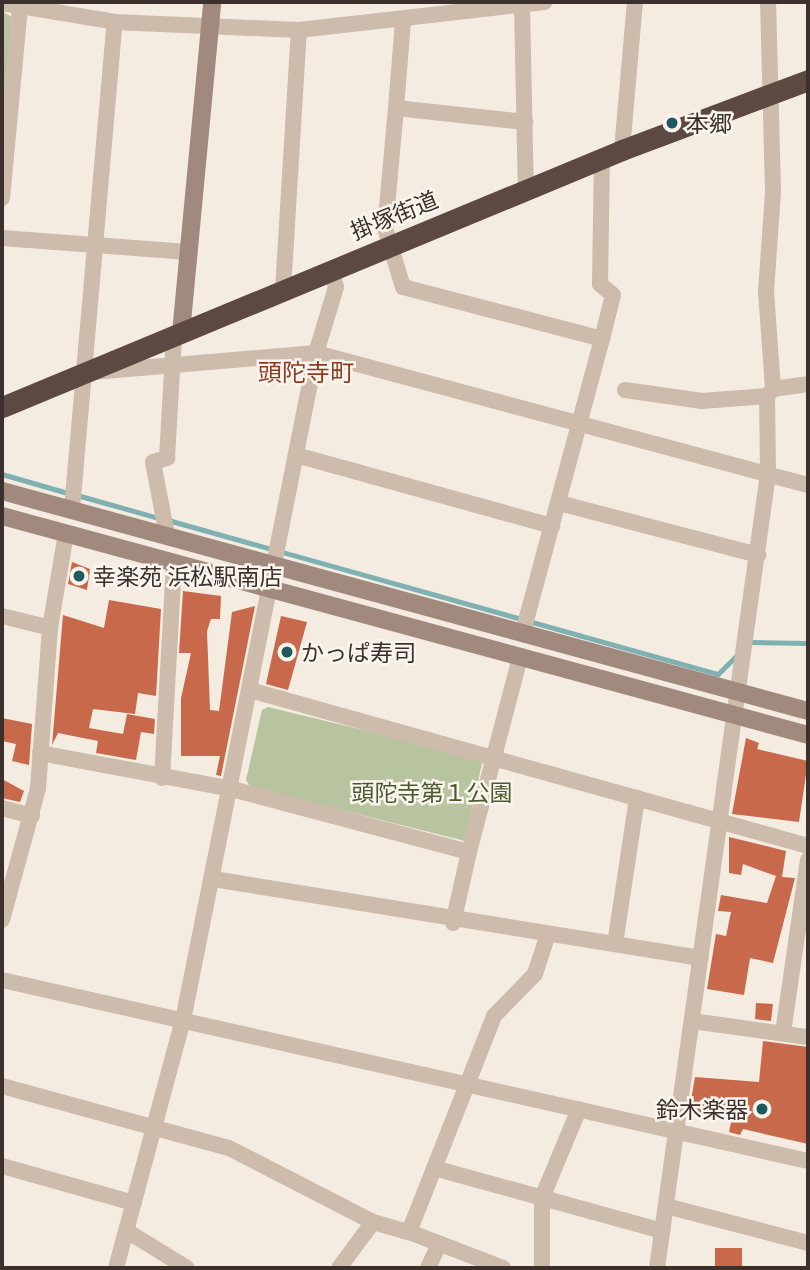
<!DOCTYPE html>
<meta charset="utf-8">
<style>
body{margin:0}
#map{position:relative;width:810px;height:1270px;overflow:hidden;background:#f4ebe1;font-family:"Exo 2","Noto Sans JP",sans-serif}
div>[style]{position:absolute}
.green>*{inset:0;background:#b8c4a0}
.stream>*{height:4.5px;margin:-2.25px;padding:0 2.25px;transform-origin:2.25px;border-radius:2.25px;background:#7fb0b2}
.building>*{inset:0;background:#c8694b}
.street>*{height:16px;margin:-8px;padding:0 8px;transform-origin:8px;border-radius:8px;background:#cdbbac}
.secondary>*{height:18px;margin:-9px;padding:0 9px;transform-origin:9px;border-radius:9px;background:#a18a7d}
.highway>*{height:21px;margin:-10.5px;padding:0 10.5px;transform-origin:10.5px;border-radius:10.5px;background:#5c4a42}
.dots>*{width:19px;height:19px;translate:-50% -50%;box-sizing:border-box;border:4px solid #fbf5ee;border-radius:50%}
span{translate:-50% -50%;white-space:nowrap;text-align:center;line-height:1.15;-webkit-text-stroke:5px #fbf5ee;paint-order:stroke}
.poi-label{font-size:23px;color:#3b302b}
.left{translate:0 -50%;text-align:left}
.right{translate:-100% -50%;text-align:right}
.street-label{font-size:23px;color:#3b302b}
.park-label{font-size:23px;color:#4a5a2e}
.neighbourhood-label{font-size:24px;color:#8c3b22}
.frame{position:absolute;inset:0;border:4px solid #3b302b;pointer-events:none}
</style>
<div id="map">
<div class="green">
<div style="clip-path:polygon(2px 11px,16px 20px,2px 149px)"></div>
<div style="clip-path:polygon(268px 707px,483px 759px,465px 841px,250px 787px,246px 780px,262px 710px)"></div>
</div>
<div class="stream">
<div style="left:2px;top:474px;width:69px;rotate:16.1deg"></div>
<div style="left:77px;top:495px;width:85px;rotate:15.7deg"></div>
<div style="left:168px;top:520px;width:571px;rotate:15.64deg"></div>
<div style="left:718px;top:674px;width:25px;rotate:-45deg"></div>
<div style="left:750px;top:642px;width:58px;rotate:1deg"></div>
</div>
<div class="building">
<div style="clip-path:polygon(72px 562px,90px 569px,87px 590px,68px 584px)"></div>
<div style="clip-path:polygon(183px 591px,221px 596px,220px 619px,211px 619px,207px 631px,210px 710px,219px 711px,232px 612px,255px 606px,221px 776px,216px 775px,220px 756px,181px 756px,181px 698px,191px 653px,179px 653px)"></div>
<div style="clip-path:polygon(109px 600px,161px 609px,156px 696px,138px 693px,135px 714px,93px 709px,89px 728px,123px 734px,127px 714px,155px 719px,154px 734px,141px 732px,136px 760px,96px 753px,98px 741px,58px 733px,52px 745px,63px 615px,104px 628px)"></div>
<div style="clip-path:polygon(281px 616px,307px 622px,288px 690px,266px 684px)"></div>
<div style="clip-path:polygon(2px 718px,32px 724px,29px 765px,12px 761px,16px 744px,2px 741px)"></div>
<div style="clip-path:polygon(746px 738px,759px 743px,757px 749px,808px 761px,799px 822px,732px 814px)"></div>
<div style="clip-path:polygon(2px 779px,24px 791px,20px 802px,2px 798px)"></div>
<div style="clip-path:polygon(729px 837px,786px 851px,782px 877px,795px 878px,773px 963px,750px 958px,744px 995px,707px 989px,716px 934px,726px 936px,731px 912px,718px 911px,721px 895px,767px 903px,776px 876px,743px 864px,741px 875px,729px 873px)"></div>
<div style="clip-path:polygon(756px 1003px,773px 1004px,771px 1021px,755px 1019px)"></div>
<div style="clip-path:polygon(763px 1041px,808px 1047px,808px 1144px,743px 1129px,740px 1135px,729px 1132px,732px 1118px,689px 1112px,695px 1077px,759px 1082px)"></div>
<div style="clip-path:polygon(715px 1248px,742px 1248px,742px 1268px,715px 1268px)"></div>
</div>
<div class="street">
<div style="left:2px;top:3px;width:115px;rotate:9.5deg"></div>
<div style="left:115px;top:22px;width:184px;rotate:2.5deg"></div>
<div style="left:299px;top:30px;width:247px;rotate:-6.5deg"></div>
<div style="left:522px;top:6px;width:184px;rotate:88.8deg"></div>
<div style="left:403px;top:22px;width:86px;rotate:94.7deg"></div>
<div style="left:396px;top:108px;width:130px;rotate:6.2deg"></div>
<div style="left:396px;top:108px;width:121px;rotate:95.2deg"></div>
<div style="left:385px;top:228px;width:62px;rotate:73deg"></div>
<div style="left:403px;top:287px;width:206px;rotate:14.6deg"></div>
<div style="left:602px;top:339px;width:303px;rotate:105.1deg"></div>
<div style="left:622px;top:150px;width:149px;rotate:-85deg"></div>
<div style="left:2px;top:198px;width:193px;rotate:-84.6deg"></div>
<div style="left:2px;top:238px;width:186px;rotate:4.3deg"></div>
<div style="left:283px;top:290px;width:260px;rotate:-86.5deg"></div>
<div style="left:602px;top:339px;width:45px;rotate:-76deg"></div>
<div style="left:613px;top:295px;width:17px;rotate:-140deg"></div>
<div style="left:600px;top:284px;width:126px;rotate:-89.1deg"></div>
<div style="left:93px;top:372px;width:224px;rotate:-4.9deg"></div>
<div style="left:316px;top:353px;width:509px;rotate:15.02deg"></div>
<div style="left:773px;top:389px;width:35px;rotate:-8deg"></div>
<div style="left:625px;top:390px;width:78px;rotate:8.1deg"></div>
<div style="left:702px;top:401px;width:65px;rotate:-4.4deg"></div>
<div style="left:296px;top:455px;width:266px;rotate:15.5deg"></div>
<div style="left:559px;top:503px;width:206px;rotate:14.6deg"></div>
<div style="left:72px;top:509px;width:489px;rotate:-85deg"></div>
<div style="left:167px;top:535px;width:74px;rotate:-100.9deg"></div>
<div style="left:153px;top:462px;width:15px;rotate:-16deg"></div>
<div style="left:167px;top:458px;width:122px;rotate:-86.7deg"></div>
<div style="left:2px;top:616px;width:49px;rotate:14deg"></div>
<div style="left:253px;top:691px;width:576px;rotate:15.6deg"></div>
<div style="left:40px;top:753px;width:195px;rotate:10.6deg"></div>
<div style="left:232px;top:789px;width:245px;rotate:14.9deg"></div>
<div style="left:469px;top:852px;width:201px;rotate:-75.3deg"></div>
<div style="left:162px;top:778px;width:215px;rotate:-86.8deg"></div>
<div style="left:2px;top:808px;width:31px;rotate:15deg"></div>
<div style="left:213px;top:879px;width:494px;rotate:9.2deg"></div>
<div style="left:2px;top:920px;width:137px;rotate:-74.7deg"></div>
<div style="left:38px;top:788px;width:160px;rotate:-85.7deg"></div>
<div style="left:50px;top:628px;width:96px;rotate:-80.4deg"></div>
<div style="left:453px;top:923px;width:73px;rotate:-77.3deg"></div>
<div style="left:615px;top:944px;width:148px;rotate:-81.4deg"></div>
<div style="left:2px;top:980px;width:826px;rotate:12.66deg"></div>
<div style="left:692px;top:1021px;width:117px;rotate:7.9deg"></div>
<div style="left:783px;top:1033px;width:175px;rotate:-81.8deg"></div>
<div style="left:2px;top:1086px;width:235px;rotate:15.3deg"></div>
<div style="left:229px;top:1148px;width:162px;rotate:27.2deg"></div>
<div style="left:2px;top:1166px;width:137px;rotate:15.7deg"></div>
<div style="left:434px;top:1168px;width:237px;rotate:15.4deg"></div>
<div style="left:666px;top:1206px;width:147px;rotate:14.6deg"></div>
<div style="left:127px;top:1231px;width:70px;rotate:31.7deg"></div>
<div style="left:116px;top:1268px;width:257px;rotate:-74.9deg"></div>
<div style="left:183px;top:1020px;width:680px;rotate:-78.72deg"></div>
<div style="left:316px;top:353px;width:69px;rotate:-73.1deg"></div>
<div style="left:336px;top:287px;width:18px;rotate:-106deg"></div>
<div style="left:339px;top:1268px;width:57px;rotate:-53.5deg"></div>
<div style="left:373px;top:1222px;width:37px;rotate:16deg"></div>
<div style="left:428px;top:1268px;width:26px;rotate:-65deg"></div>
<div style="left:503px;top:1268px;width:101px;rotate:-159deg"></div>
<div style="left:409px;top:1232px;width:232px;rotate:-68.5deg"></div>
<div style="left:494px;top:1016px;width:59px;rotate:-45.7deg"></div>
<div style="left:535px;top:974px;width:40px;rotate:-72deg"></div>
<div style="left:542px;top:1268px;width:70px;rotate:-90deg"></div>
<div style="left:542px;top:1198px;width:96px;rotate:-67.4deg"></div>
<div style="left:657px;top:1268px;width:802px;rotate:-82.04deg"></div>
<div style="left:768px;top:474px;width:78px;rotate:-90.7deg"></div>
<div style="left:767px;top:396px;width:9px;rotate:-49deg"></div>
<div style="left:773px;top:389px;width:97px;rotate:-94.1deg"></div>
<div style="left:766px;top:292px;width:101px;rotate:-86deg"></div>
<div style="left:773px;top:191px;width:189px;rotate:-91.5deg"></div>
</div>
<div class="secondary">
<div style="left:181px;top:333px;width:332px;rotate:-84.6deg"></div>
<div style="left:2px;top:491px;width:835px;rotate:15.27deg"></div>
<div style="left:2px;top:516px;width:835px;rotate:15.2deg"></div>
</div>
<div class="highway">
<div style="left:2px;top:407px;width:671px;rotate:-22.51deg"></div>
<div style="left:622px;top:150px;width:199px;rotate:-20.6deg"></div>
</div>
<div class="dots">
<div style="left:672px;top:123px;background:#1f5a5e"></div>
<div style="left:79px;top:576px;background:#1f5a5e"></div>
<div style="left:287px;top:652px;background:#1f5a5e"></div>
<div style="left:762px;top:1109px;background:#1f5a5e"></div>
</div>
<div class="poi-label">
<span class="left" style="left:686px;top:123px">本郷</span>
<span class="left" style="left:93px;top:576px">幸楽苑 浜松駅南店</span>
<span class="left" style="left:301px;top:652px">かっぱ寿司</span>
<span class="right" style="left:748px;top:1109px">鈴木楽器</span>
</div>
<div class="street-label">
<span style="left:394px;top:215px;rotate:-22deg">掛塚街道</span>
</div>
<div class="park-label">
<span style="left:432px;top:792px">頭陀寺第１公園</span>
</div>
<div class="neighbourhood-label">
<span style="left:306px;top:372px">頭陀寺町</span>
</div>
<div class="frame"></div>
</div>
